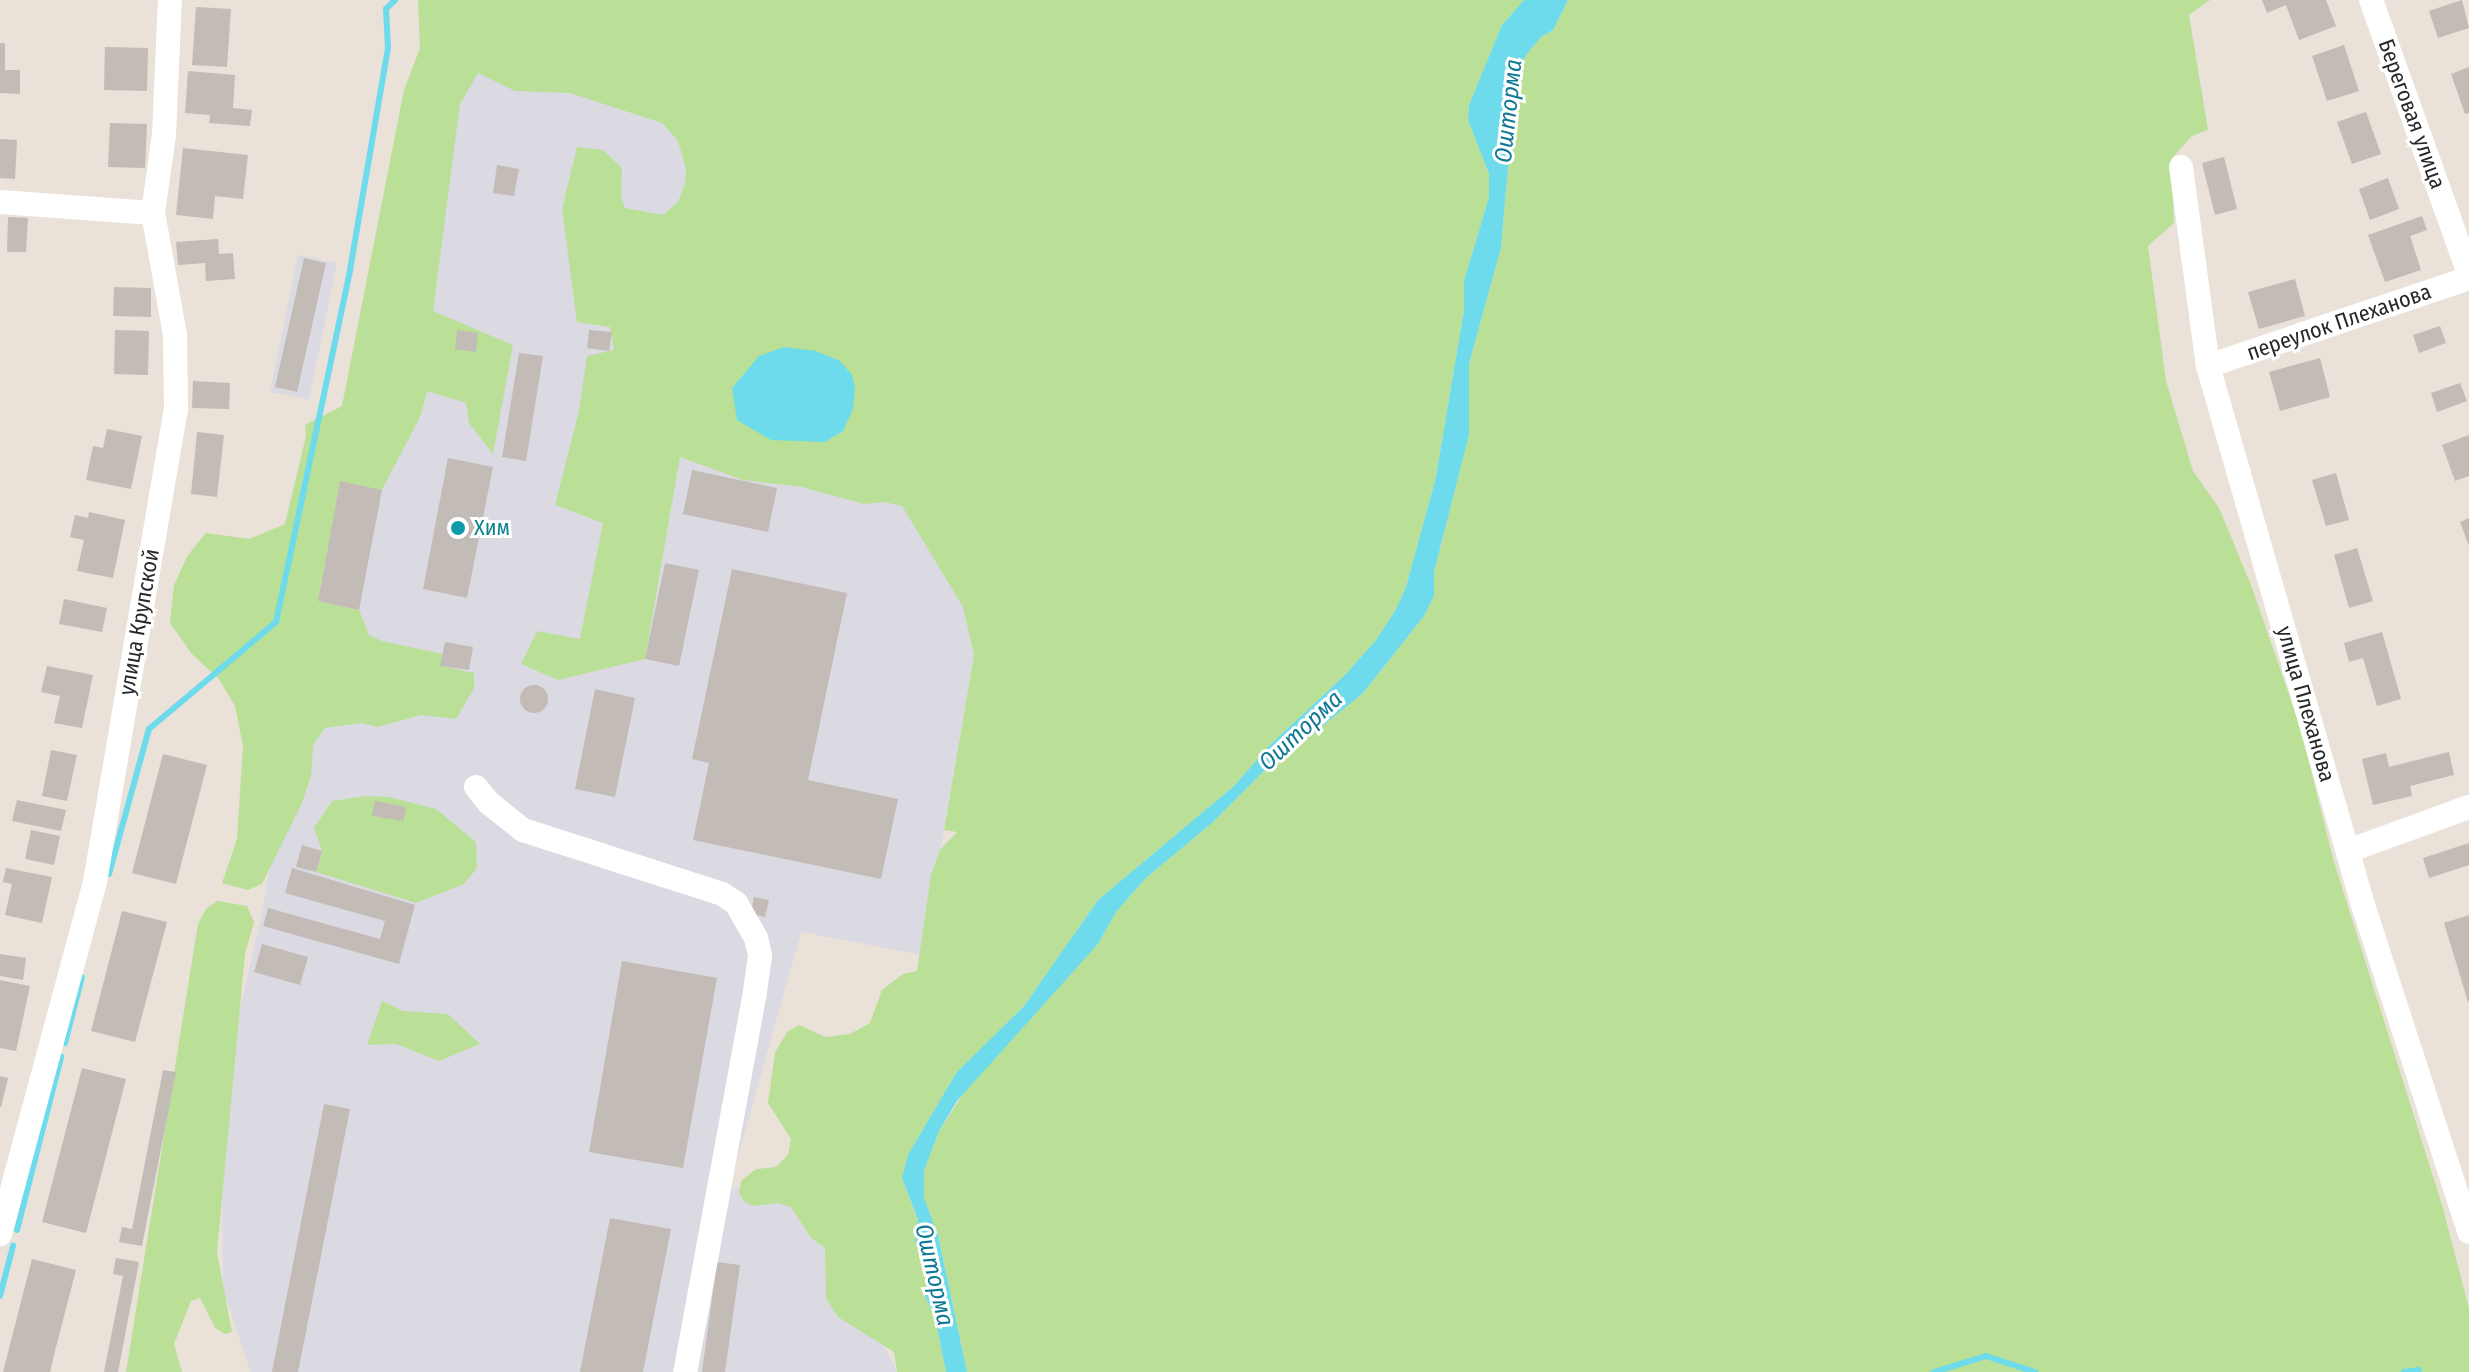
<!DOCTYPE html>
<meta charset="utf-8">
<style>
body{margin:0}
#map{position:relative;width:2469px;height:1372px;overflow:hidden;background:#eae1d9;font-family:"Fira Sans Condensed",sans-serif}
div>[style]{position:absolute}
.industrial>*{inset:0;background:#dbdae2}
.green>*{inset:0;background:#b9e096}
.water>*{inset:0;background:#6ddbec}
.stream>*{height:6px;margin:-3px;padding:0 3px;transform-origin:3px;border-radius:3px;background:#6ddbec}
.building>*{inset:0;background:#c2bbb6}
.round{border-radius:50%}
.minor>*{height:24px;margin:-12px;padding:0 12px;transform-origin:12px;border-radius:12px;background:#fff}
.dots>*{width:22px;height:22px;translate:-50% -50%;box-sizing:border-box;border:4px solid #fff;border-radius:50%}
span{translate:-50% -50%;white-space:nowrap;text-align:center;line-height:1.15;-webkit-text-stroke:6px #fff;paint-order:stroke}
.street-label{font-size:22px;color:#282828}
.culture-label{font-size:22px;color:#0d838f}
.left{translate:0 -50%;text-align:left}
.water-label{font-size:24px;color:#0f7894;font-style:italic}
</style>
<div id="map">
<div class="industrial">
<div style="clip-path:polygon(429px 30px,746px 101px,680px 456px,903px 506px,964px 607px,974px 655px,922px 955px,801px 932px,729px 1189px,819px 1191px,877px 1334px,898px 1372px,251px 1372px,223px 1289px,222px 1168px,230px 1053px,262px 913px,312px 633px)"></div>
<div style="clip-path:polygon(298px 255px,337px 263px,309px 400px,270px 392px)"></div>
</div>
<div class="green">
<div style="clip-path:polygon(418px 0,1524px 0,1502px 25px,1469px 105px,1468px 120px,1489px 174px,1489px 197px,1464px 281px,1464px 310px,1436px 477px,1406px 587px,1395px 611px,1376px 640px,1346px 674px,1270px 745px,1234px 786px,1098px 900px,1024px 1006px,956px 1073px,908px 1155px,902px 1178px,918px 1221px,915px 1241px,928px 1271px,925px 1296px,935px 1317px,946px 1372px,897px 1372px,894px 1352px,838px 1317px,826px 1298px,825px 1248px,811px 1238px,791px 1207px,778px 1203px,753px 1206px,745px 1202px,739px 1193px,741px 1181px,756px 1169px,776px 1167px,788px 1155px,791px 1139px,768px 1103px,775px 1053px,787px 1032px,799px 1025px,825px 1037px,850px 1034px,870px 1023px,882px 990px,903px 974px,917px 971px,931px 875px,940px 850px,957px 832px,944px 830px,974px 655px,963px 607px,902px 506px,884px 502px,864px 504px,802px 487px,743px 480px,680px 457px,645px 659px,558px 680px,521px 664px,537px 631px,580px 639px,603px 523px,555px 505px,579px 411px,587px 356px,614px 350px,610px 327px,577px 322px,562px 209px,577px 147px,603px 150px,622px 168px,621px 197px,625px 208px,663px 215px,678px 202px,685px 184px,686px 169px,678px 141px,662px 123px,570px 93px,515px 91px,478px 73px,460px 104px,433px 311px,513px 345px,493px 454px,469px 423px,466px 403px,427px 391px,421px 415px,382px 490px,340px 482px,318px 601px,359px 610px,369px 635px,382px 641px,443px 654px,441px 666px,474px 673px,474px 688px,456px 719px,421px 715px,378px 727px,361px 723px,325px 728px,313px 745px,311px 776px,302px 803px,262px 884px,248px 890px,222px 883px,237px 839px,243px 746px,235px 706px,219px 679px,192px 654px,170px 623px,174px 585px,188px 555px,206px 533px,249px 539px,285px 524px,306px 436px,305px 425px,342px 406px,404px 90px,420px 48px)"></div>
<div style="clip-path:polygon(1568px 0,2210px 0,2189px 15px,2208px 130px,2192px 136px,2171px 159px,2174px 223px,2148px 246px,2166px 381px,2193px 471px,2219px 508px,2251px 585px,2300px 726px,2334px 862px,2442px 1205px,2469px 1308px,2469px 1372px,967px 1372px,938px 1235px,923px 1198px,924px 1171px,939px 1131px,973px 1079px,1098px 944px,1116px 912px,1146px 878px,1212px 823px,1280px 755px,1309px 737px,1363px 693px,1424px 616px,1434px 596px,1434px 572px,1469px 435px,1469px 364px,1501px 248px,1516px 76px,1526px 55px,1541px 37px,1553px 30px)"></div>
<div style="clip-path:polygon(365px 796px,389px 797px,436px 809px,476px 842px,477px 868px,464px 884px,416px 903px,316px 872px,322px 851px,314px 828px,332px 801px)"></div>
<div style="clip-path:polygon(217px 901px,247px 906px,254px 922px,245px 954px,217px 1252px,232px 1332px,225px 1334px,215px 1328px,200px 1298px,191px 1301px,174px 1344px,182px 1372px,126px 1372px,198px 924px,206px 909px)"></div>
<div style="clip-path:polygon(382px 1001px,403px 1011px,448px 1014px,480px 1044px,439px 1061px,396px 1044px,367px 1045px)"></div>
</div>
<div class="water">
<div style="clip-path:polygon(1524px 0,1568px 0,1553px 30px,1541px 37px,1526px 55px,1516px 76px,1501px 248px,1469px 364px,1469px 435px,1434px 572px,1434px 596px,1424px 616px,1363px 693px,1309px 737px,1280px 755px,1212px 823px,1146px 878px,1116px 912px,1098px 944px,957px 1101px,939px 1131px,924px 1171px,924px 1198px,938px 1235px,967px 1372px,946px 1372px,935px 1317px,925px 1296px,928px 1271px,915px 1241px,918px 1220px,902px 1178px,908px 1155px,956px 1073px,1024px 1006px,1098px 900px,1234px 786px,1270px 745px,1346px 674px,1376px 640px,1395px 611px,1406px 587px,1436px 477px,1464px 310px,1464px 281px,1489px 197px,1489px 174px,1468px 120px,1469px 105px,1502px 25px)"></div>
<div style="clip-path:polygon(784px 347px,816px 351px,840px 361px,852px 375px,855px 388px,853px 409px,843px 431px,825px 442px,771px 440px,737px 420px,732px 388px,759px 356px)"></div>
</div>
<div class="stream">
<div style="left:109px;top:874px;width:150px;rotate:-74.6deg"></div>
<div style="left:149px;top:729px;width:166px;rotate:-40.1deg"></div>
<div style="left:276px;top:622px;width:360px;rotate:-78.1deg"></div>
<div style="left:350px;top:270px;width:225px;rotate:-80.3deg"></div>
<div style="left:388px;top:48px;width:39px;rotate:-93deg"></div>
<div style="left:386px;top:9px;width:13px;rotate:-45deg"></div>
<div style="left:65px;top:1043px;width:68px;rotate:-75.6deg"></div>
<div style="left:17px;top:1230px;width:179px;rotate:-75.7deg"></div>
<div style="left:0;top:1296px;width:52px;rotate:-75.4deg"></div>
<div style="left:1934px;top:1372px;width:54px;rotate:-17.1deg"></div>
<div style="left:1986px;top:1356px;width:52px;rotate:18.1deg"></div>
<div style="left:2404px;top:1372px;width:15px;rotate:-8deg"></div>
</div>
<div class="building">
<div style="clip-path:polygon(2262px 0,2326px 0,2336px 26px,2299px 40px,2286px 5px,2267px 13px)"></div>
<div style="clip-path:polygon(2462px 0,2469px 28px,2438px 38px,2429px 11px)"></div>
<div style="clip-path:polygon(196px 7px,231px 9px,227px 67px,192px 65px)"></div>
<div style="clip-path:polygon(0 43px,5px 43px,5px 70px,20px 70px,20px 94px,0 93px)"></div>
<div style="clip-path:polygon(2344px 45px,2359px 91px,2327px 101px,2312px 56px)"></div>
<div style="clip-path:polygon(105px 47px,148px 48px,147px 91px,104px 90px)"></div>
<div style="clip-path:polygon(2469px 67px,2469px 113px,2465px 114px,2451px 74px)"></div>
<div style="clip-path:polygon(188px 71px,235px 75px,233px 108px,252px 110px,250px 126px,209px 123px,210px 115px,185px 113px)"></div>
<div style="clip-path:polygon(2366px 112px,2381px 154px,2352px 164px,2337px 122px)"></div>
<div style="clip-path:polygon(110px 123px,147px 124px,145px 168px,108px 167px)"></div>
<div style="clip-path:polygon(0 139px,17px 140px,15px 179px,0 178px)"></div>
<div style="clip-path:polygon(183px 148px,248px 155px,243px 199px,215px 196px,213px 219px,176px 215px)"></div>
<div style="clip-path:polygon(2224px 157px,2237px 209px,2215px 215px,2202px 163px)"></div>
<div style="clip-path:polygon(497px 165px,519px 169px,514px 196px,493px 193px)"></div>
<div style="clip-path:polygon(2388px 178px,2399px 209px,2370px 220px,2359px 189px)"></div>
<div style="clip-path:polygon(2422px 216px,2427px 230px,2410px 236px,2421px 270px,2385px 282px,2368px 235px)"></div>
<div style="clip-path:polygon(8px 217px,28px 218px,26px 252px,7px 252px)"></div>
<div style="clip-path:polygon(218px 239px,219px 254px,233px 253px,235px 279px,206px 281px,205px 263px,178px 265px,176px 242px)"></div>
<div style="clip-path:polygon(304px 258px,326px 263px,297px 392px,275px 387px)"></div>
<div style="clip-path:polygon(2295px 279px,2305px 316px,2259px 329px,2248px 292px)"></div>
<div style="clip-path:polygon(114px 287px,151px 288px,151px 317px,113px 316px)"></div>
<div style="clip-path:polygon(2440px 326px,2446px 343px,2419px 353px,2413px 335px)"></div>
<div style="clip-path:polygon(115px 330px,149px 331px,148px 375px,114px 374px)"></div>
<div style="clip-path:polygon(457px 330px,478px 333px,476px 352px,455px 349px)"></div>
<div style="clip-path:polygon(589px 330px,612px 332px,609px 351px,587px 348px)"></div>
<div style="clip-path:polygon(519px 353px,543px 356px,526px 461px,502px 457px)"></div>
<div style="clip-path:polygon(2320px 358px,2330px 397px,2280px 411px,2269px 372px)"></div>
<div style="clip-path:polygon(193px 381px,230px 383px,229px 409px,192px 408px)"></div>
<div style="clip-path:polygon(2460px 383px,2467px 401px,2437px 412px,2431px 393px)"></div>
<div style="clip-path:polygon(107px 429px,142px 436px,131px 489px,86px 480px,93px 446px,103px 448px)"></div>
<div style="clip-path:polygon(197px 432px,224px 435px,217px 497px,191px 494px)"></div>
<div style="clip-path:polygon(2469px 435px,2469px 476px,2455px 481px,2442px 445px)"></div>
<div style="clip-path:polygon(448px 458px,493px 467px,467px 598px,423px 589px)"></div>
<div style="clip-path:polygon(692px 470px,777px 488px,768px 532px,683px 514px)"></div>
<div style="clip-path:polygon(2336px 473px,2349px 520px,2326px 526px,2312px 480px)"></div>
<div style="clip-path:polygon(340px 481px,382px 490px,359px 610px,318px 601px)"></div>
<div style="clip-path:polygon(89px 512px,125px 520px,113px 578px,77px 571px,84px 540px,70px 537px,75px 515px,88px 518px)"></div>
<div style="clip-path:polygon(2469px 518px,2469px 546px,2460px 522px)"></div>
<div style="clip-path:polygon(2357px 548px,2373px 601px,2349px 608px,2334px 555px)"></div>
<div style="clip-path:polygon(665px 563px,699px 570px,679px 666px,645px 659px)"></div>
<div style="clip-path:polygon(732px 569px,847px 593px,808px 780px,898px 799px,881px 879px,693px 840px,709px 763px,692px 759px)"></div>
<div style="clip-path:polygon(64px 599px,107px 608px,102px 632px,59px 624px)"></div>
<div style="clip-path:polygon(2382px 632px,2401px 699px,2377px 706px,2363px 658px,2349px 662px,2344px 643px)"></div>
<div style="clip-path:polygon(445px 642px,473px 647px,469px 670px,440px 666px)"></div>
<div style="clip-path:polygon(47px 666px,93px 675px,82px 728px,54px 723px,60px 696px,41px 692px)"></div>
<div class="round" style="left:520px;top:685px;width:28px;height:28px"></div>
<div style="clip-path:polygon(595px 689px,635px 698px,615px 797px,575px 789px)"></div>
<div style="clip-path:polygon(51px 750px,77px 755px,67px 801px,42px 796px)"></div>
<div style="clip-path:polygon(2449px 752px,2454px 775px,2410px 786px,2412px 796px,2373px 805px,2362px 759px,2386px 753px,2389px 767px)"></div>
<div style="clip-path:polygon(163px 754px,207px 765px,176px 884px,132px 873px)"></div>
<div style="clip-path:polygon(17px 800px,66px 810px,61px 831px,12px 821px)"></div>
<div style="clip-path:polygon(375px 801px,406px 807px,403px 821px,372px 816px)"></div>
<div style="clip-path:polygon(31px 830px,60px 836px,54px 865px,25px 859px)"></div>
<div style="clip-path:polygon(2469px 843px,2469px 865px,2429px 878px,2423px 858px)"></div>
<div style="clip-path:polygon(302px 845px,322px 851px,316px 872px,296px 867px)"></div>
<div style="clip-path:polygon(6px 868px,52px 877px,42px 923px,5px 915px,12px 884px,3px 882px)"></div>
<div style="clip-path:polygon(292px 868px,415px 905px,399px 964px,263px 926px,268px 908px,380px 939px,385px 921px,285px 893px)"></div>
<div style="clip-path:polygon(754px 897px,769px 900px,765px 917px,751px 914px)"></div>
<div style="clip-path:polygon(122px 911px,167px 922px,135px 1042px,91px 1031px)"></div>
<div style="clip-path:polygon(2469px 915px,2469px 1002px,2468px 1002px,2444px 923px)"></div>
<div style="clip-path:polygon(262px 944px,308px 957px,300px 985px,254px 972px)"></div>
<div style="clip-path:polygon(0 954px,26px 958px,23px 980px,0 976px)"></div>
<div style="clip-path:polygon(622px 961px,717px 978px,683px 1168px,589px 1152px)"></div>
<div style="clip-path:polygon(0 980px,30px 986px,16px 1051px,0 1048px)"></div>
<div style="clip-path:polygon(82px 1068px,126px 1079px,86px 1233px,42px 1222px)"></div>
<div style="clip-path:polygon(163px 1070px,176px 1072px,142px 1246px,119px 1242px,122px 1227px,132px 1229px)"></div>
<div style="clip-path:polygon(0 1076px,8px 1078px,1px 1107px,0 1107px)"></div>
<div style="clip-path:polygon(324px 1104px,350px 1109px,298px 1372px,272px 1372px)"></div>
<div style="clip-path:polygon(610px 1218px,671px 1229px,643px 1372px,580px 1372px)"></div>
<div style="clip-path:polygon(116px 1258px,139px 1262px,118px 1372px,104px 1372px,123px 1276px,113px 1274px)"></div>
<div style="clip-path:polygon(32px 1259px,76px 1270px,55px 1351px,50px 1372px,3px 1372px)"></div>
<div style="clip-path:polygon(717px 1262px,740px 1265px,725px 1372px,702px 1372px)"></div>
</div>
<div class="minor">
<div style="left:2371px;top:0;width:290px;rotate:70.3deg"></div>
<div style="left:2181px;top:167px;width:201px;rotate:82.3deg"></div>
<div style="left:2208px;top:366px;width:561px;rotate:73.96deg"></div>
<div style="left:2363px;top:905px;width:344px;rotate:72deg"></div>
<div style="left:0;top:202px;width:153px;rotate:4.1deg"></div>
<div style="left:2208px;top:366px;width:275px;rotate:-18.6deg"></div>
<div style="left:476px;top:787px;width:21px;rotate:51deg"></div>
<div style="left:489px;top:803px;width:43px;rotate:38.5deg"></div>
<div style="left:523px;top:830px;width:209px;rotate:17.8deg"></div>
<div style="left:722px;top:894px;width:17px;rotate:33deg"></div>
<div style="left:736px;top:903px;width:40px;rotate:60.3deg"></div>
<div style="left:756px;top:938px;width:18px;rotate:77deg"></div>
<div style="left:760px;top:956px;width:36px;rotate:98deg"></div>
<div style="left:755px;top:992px;width:386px;rotate:100.4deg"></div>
<div style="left:2348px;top:851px;width:129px;rotate:-20deg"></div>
<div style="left:0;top:1234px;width:365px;rotate:-74.9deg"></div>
<div style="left:95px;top:882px;width:480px;rotate:-80.3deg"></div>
<div style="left:176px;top:409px;width:74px;rotate:-90.8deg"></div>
<div style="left:175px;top:335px;width:124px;rotate:-100.2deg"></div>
<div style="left:153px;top:213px;width:79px;rotate:-82deg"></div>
<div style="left:164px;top:135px;width:135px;rotate:-87.5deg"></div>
</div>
<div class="dots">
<div style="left:458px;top:528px;background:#0f9aa8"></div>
</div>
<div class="street-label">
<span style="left:2412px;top:114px;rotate:70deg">Береговая улица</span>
<span style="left:2339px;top:322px;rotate:-19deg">переулок Плеханова</span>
<span style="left:139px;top:622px;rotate:-80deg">улица Крупской</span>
<span style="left:2306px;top:704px;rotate:74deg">улица Плеханова</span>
</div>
<div class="culture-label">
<span class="left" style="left:474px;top:528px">Хим</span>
</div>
<div class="water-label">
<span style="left:1509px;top:111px;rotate:-84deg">Ошторма</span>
<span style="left:1301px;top:731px;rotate:-43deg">Ошторма</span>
<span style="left:934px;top:1275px;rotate:77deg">Ошторма</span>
</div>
</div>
